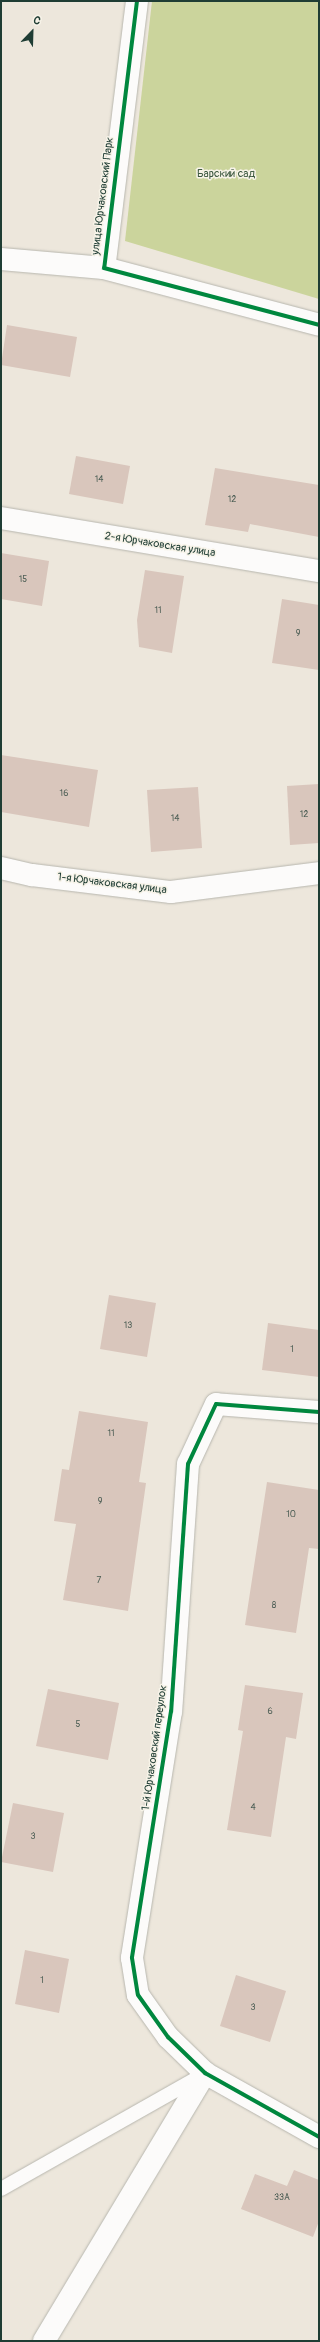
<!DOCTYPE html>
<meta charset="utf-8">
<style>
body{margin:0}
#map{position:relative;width:320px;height:2342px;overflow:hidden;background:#ede7dc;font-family:Pangolin,sans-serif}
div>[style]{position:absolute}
.green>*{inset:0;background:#cbd49c}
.building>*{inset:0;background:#d9c6bc}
.roads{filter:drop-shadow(0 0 1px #b7b6ae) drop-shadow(0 0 1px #b7b6ae)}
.lane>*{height:14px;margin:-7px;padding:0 7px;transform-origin:7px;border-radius:7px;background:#fcfbfa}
.street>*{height:22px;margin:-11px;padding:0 11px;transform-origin:11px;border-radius:11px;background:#fcfbfa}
.cycleway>*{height:4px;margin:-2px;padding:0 2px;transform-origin:2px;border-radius:2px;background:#00873e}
span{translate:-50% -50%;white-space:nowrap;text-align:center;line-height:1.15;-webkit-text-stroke:3px #f7f3e8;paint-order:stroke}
.number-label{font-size:9px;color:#4e5f56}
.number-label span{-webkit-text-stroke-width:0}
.park-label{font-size:11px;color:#3c583e}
.street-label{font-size:11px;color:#1f3d34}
.frame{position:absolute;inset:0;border:2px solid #1f3d34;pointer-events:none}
.north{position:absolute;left:12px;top:12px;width:40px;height:40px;-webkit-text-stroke:3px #f7f3e8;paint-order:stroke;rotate:23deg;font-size:11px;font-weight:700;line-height:16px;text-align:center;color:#1f3d34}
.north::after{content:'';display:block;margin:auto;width:14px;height:18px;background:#1f3d34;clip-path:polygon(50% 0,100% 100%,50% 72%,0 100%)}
</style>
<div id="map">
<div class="green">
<div style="clip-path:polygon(152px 1px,319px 1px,319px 299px,125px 241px)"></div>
</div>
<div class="building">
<div style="clip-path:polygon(7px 325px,77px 337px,70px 377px,1px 365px)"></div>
<div style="clip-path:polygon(76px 456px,130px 466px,123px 504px,69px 494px)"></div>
<div style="clip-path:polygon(215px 468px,319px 485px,319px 537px,250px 524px,248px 532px,205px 525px)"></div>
<div style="clip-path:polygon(1px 553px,49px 561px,42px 606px,1px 599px)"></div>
<div style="clip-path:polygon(145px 570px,184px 576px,172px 653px,139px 647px,137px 620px)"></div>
<div style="clip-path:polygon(282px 599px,319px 605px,319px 670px,272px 663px)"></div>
<div style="clip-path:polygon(1px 755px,98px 770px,89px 827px,1px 812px)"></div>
<div style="clip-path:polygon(319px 784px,319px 843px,290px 845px,287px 786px)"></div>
<div style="clip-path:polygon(198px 787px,202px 848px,151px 852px,147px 790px)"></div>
<div style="clip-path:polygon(109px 1295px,156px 1303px,147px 1357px,100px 1349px)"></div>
<div style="clip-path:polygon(268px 1323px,319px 1330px,319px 1377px,262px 1370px)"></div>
<div style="clip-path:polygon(79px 1411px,148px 1422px,139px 1482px,146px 1483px,128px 1611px,63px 1600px,76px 1524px,54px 1521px,62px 1469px,69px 1470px)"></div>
<div style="clip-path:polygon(267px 1482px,319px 1490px,319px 1549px,309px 1548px,296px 1633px,245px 1625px)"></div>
<div style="clip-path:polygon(245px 1685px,303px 1693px,296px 1739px,286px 1737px,271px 1837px,227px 1830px,243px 1731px,238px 1730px)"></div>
<div style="clip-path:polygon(48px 1689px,119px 1703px,108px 1760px,36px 1746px)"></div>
<div style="clip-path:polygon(13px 1803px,64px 1813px,53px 1872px,1px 1862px)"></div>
<div style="clip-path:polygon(25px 1950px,69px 1959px,59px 2013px,15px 2004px)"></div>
<div style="clip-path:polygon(236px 1975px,286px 1991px,270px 2042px,220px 2026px)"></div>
<div style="clip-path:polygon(294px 2170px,319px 2180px,319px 2221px,313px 2237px,241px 2209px,255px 2174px,287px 2186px)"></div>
</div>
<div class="roads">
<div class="lane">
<div style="left:1px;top:2189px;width:230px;rotate:-29.5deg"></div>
</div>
<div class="street">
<div style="left:137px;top:1px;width:269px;rotate:97deg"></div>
<div style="left:104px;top:268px;width:222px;rotate:14.8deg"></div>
<div style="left:1px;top:259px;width:103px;rotate:5deg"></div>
<div style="left:1px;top:518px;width:322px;rotate:9.5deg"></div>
<div style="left:1px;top:868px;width:32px;rotate:13deg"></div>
<div style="left:32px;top:875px;width:140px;rotate:7deg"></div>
<div style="left:171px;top:892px;width:149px;rotate:-7.3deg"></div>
<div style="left:319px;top:1412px;width:103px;rotate:-175.6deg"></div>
<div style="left:216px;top:1404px;width:66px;rotate:115deg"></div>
<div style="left:188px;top:1464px;width:248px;rotate:93.9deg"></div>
<div style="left:171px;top:1711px;width:250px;rotate:99deg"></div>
<div style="left:132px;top:1958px;width:37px;rotate:81deg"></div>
<div style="left:138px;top:1995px;width:52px;rotate:54.5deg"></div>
<div style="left:168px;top:2037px;width:52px;rotate:44.2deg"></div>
<div style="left:205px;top:2073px;width:131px;rotate:29.3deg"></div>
<div style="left:44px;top:2341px;width:313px;rotate:-59deg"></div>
</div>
</div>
<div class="cycleway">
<div style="left:137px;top:1px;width:269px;rotate:97deg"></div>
<div style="left:104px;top:268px;width:222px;rotate:14.8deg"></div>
<div style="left:319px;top:1412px;width:103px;rotate:-175.6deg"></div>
<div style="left:216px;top:1404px;width:66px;rotate:115deg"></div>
<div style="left:188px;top:1464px;width:248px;rotate:93.9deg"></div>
<div style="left:171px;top:1711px;width:250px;rotate:99deg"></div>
<div style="left:132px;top:1958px;width:37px;rotate:81deg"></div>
<div style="left:138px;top:1995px;width:52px;rotate:54.5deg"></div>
<div style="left:168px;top:2037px;width:52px;rotate:44.2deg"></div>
<div style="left:205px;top:2073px;width:131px;rotate:29.3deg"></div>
</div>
<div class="number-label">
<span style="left:99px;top:480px">14</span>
<span style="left:232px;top:500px">12</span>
<span style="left:23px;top:580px">15</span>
<span style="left:158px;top:611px">11</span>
<span style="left:298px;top:634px">9</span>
<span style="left:64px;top:794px">16</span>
<span style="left:304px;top:815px">12</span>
<span style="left:175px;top:819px">14</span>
<span style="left:128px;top:1326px">13</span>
<span style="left:292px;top:1350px">1</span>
<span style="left:111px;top:1434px">11</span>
<span style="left:100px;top:1502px">9</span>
<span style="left:291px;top:1515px">10</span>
<span style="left:99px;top:1581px">7</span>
<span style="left:274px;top:1606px">8</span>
<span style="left:270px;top:1712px">6</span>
<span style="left:78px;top:1725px">5</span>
<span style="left:253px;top:1808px">4</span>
<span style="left:33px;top:1837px">3</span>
<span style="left:42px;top:1981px">1</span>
<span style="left:253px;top:2008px">3</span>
<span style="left:282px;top:2198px">33А</span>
</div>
<div class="park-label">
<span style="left:226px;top:174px">Барский сад</span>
</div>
<div class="street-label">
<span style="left:103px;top:196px;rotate:-83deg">улица Юрчаковский Парк</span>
<span style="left:160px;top:545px;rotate:9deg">2-я Юрчаковская улица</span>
<span style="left:112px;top:884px;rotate:7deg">1-я Юрчаковская улица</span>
<span style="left:155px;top:1748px;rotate:-82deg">1-й Юрчаковский переулок</span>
</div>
<div class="frame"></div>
<div class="north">С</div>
</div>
